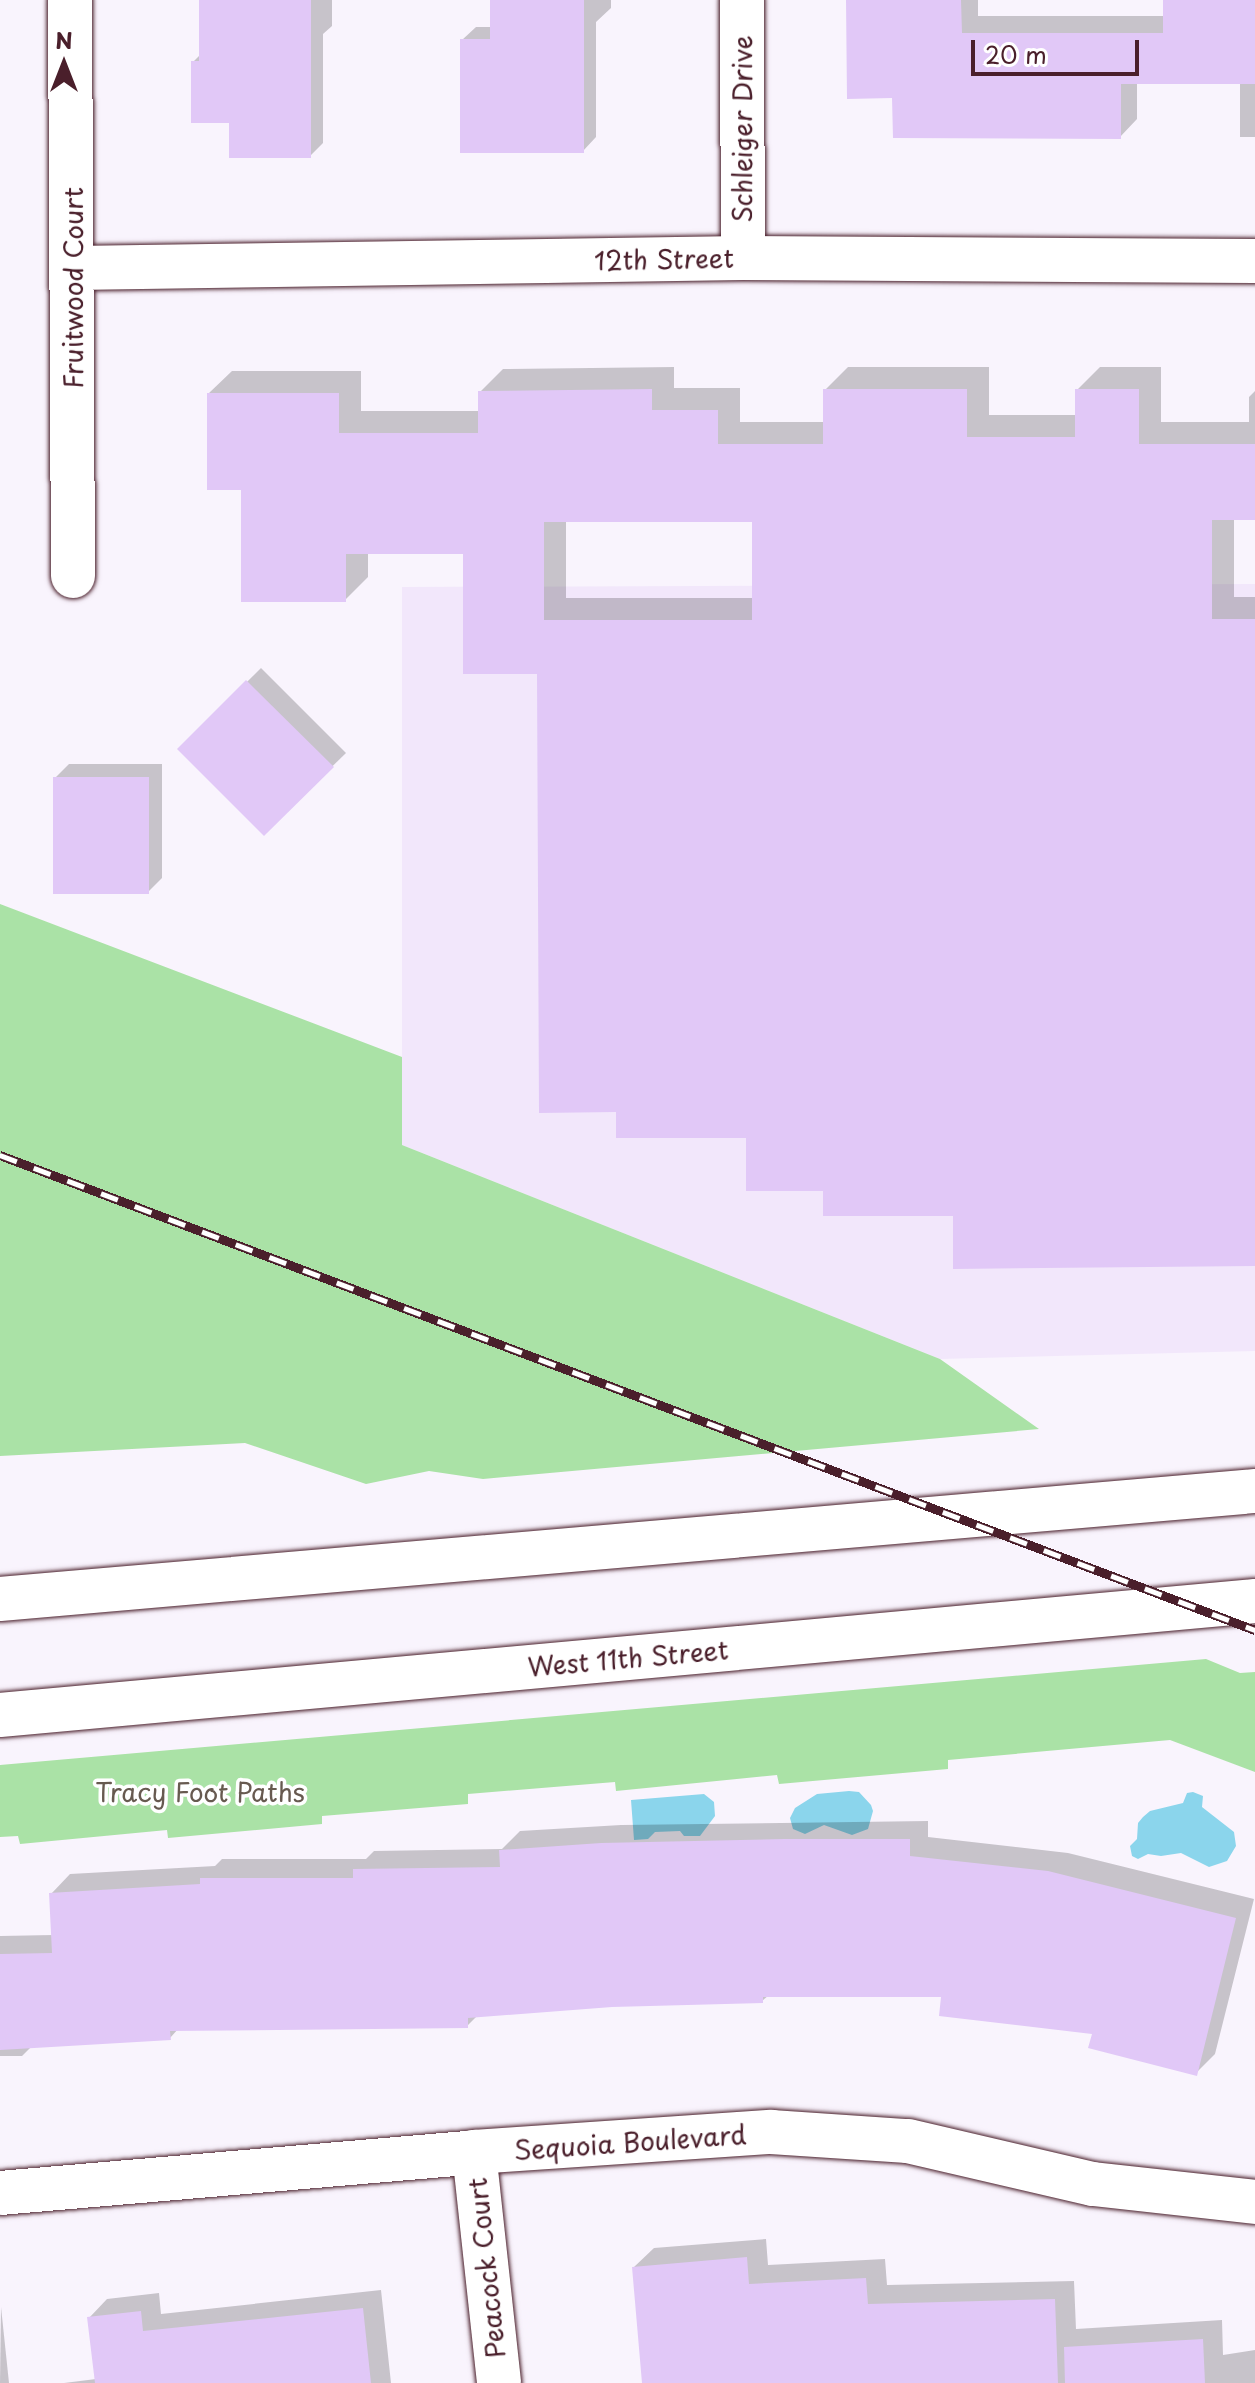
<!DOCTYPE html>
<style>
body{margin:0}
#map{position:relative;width:1255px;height:2383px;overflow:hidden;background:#f9f4fd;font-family:"Playpen Sans",sans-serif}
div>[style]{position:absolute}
.built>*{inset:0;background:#f2e7fb}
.green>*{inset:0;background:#aae2a6}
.water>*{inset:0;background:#8bd5ec}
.shadow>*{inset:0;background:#0003}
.building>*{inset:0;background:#e1c8f7}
.roads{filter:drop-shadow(0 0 2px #4a1f2b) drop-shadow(0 0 2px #4a1f2b)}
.street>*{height:44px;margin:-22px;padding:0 22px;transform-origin:22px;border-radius:22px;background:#fff}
.primary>*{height:44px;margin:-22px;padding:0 22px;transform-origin:22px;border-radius:22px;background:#fff}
.rail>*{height:9px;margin-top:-4.5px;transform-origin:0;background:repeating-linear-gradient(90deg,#fff 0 18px,#4a1f2b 0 36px);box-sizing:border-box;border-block:2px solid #4a1f2b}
span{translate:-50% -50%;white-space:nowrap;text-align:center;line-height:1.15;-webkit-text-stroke:7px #fff;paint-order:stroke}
.street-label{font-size:26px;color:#4a1f2b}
.park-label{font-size:26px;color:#675a50}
.north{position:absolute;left:24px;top:24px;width:80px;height:80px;-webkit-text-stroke:6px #fff;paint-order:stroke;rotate:0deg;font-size:22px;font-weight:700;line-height:32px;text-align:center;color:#4a1f2b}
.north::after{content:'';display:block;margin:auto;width:28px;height:36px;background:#4a1f2b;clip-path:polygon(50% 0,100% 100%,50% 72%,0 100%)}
.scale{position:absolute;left:971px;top:40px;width:168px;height:36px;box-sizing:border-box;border:4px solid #4a1f2b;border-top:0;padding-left:10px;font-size:24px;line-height:28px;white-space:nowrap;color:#4a1f2b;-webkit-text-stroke:6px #fff;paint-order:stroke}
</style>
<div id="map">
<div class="built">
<div style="clip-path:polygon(1255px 584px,1255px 1351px,940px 1359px,402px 1145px,402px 587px)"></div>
</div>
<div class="green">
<div style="clip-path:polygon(0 904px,402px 1057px,402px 1145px,940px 1359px,1039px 1429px,483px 1479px,429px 1471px,366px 1484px,245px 1443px,0 1456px)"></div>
<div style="clip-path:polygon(1206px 1659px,1240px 1673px,1255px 1672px,1255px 1772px,1170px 1740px,948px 1760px,948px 1769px,779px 1784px,777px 1775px,616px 1791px,615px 1782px,468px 1794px,468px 1804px,322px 1816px,322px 1824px,168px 1838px,167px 1830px,20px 1844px,18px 1836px,0 1837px,0 1765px)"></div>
</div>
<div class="water">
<div style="clip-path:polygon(849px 1791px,859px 1792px,871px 1805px,873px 1811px,868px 1829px,852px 1835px,824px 1825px,805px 1834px,793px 1829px,790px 1818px,795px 1808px,817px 1794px)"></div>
<div style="clip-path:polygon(1193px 1792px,1203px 1796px,1202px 1807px,1234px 1832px,1236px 1846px,1227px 1861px,1209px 1867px,1181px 1853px,1161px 1856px,1148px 1854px,1138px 1859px,1132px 1856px,1130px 1846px,1137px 1839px,1138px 1823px,1143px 1817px,1150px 1811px,1183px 1803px,1187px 1793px)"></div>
<div style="clip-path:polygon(704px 1794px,714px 1802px,715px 1816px,700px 1836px,684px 1836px,680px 1831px,655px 1832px,648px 1839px,634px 1840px,631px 1800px)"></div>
</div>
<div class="shadow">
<div style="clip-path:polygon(201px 0,332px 0,332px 26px,323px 34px,323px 143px,310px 156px,231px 121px,193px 62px,201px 54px)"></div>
<div style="clip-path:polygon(492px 0,611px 0,611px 8px,596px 22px,596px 137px,583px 151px,462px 40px,476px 27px,492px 27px)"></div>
<div style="clip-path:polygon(848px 0,978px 0,978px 16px,1165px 16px,1165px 0,1255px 0,1255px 137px,1240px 137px,1240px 82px,1137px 82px,1137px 119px,1120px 137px,894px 96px)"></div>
<div style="clip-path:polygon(evenodd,674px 367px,674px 388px,740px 388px,740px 422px,825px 422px,825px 390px,848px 367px,989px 367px,989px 415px,1077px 415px,1077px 390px,1100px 367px,1161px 367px,1161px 422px,1249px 422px,1249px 397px,1255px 391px,1255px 518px,1234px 518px,1234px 597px,1255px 597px,1255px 1264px,825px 1189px,748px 1136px,618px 1110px,539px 672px,465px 552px,368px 552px,368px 577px,345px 600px,243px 488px,209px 393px,232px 371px,361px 371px,361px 411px,480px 411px,480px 392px,503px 369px,674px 367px,566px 520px,754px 520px,754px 598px,566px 598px,566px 520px)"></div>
<div style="clip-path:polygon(261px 668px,346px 753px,264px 833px,179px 749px)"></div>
<div style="clip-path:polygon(69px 764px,162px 764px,162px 878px,148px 892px,55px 778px)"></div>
<div style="clip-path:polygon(928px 1821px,928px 1837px,1068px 1853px,1254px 1899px,1215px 2054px,1196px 2073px,1094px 2032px,943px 1995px,769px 1995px,762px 2001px,612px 2005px,478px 2015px,467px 2026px,179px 2028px,170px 2038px,32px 2046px,22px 2056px,0 2056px,0 1936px,53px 1935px,51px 1894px,70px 1874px,215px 1866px,222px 1859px,366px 1859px,374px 1851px,502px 1849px,520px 1831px,621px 1825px)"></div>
<div style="clip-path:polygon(766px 2239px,768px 2265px,885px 2259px,887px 2285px,1074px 2281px,1076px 2329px,1222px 2320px,1223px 2355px,1255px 2350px,1255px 2383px,644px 2383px,634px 2267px,654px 2248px)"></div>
<div style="clip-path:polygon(381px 2290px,391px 2383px,64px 2383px,96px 2379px,89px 2318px,107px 2299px,159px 2293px,161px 2314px)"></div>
<div style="clip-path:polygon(1px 2307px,9px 2383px,0 2383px)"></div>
</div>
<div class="building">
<div style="clip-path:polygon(199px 0,311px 0,311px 158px,229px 158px,229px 123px,191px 123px,191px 61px,199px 61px)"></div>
<div style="clip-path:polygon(490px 0,584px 0,584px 153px,460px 153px,460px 39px,490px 39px)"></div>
<div style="clip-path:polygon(846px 0,961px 0,962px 33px,1163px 33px,1163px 0,1255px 0,1255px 84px,1121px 84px,1121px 139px,893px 138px,892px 98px,847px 99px)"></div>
<div style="clip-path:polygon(evenodd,652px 389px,652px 410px,718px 410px,718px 444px,823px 444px,823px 389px,967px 389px,967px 437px,1075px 437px,1075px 389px,1139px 389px,1139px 444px,1255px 444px,1255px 520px,1212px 520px,1212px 619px,1255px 619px,1255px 1266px,953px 1269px,953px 1216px,823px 1216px,823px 1191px,746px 1191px,746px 1138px,616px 1138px,616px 1112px,539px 1113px,537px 674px,463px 674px,463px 554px,346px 554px,346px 602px,241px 602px,241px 490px,207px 490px,207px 393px,339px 393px,339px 433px,478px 433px,478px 391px,652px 389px,544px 522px,752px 522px,752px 620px,544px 620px,544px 522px)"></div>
<div style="clip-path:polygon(246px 680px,334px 767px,264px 836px,177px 749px)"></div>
<div style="clip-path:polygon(53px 777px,149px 777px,149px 894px,53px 894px)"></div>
<div style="clip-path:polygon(785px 1839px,910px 1839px,910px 1856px,1048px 1871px,1236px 1918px,1197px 2076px,1088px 2048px,1092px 2034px,939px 2016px,941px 1997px,763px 1997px,763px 2003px,612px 2007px,468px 2018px,468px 2028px,170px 2031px,171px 2040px,0 2050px,0 1954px,52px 1953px,49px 1893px,200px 1884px,200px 1878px,353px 1878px,353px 1869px,500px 1867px,499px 1850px,601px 1843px)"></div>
<div style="clip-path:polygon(747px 2257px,749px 2284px,866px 2278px,868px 2304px,1055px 2299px,1058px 2383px,642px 2383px,632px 2267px)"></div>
<div style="clip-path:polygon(363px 2308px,371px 2383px,95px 2383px,87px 2317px,141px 2311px,143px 2331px)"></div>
<div style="clip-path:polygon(1203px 2339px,1205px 2383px,1065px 2383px,1064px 2347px)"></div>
</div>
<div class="roads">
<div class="street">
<div style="left:70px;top:0;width:576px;rotate:89.7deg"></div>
<div style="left:742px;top:0;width:258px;rotate:89.8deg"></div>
<div style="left:74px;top:268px;width:669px;rotate:-0.86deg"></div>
<div style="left:743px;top:258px;width:512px;rotate:0.34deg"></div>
<div style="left:474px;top:2152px;width:232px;rotate:83.8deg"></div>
<div style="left:0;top:2193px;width:476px;rotate:-4.9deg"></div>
<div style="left:474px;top:2152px;width:298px;rotate:-3.9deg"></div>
<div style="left:771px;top:2132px;width:137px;rotate:3.8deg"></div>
<div style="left:908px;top:2141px;width:190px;rotate:13.1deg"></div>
<div style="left:1093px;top:2184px;width:163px;rotate:6.3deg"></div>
</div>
<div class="primary">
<div style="left:0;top:1599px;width:1260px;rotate:-4.92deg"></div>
<div style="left:0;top:1715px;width:1260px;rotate:-5.19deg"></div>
</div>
</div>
<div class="rail">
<div style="left:0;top:1155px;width:1342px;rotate:20.73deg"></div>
</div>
<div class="street-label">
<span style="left:742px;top:129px;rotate:-90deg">Schleiger Drive</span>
<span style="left:664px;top:259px;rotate:-1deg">12th Street</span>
<span style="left:73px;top:288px;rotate:-90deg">Fruitwood Court</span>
<span style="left:628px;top:1658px;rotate:-5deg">West 11th Street</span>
<span style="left:630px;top:2142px;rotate:-4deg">Sequoia Boulevard</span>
<span style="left:486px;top:2268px;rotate:-96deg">Peacock Court</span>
</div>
<div class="park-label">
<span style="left:200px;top:1792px">Tracy Foot Paths</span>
</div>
<div class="north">N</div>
<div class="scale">20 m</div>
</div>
